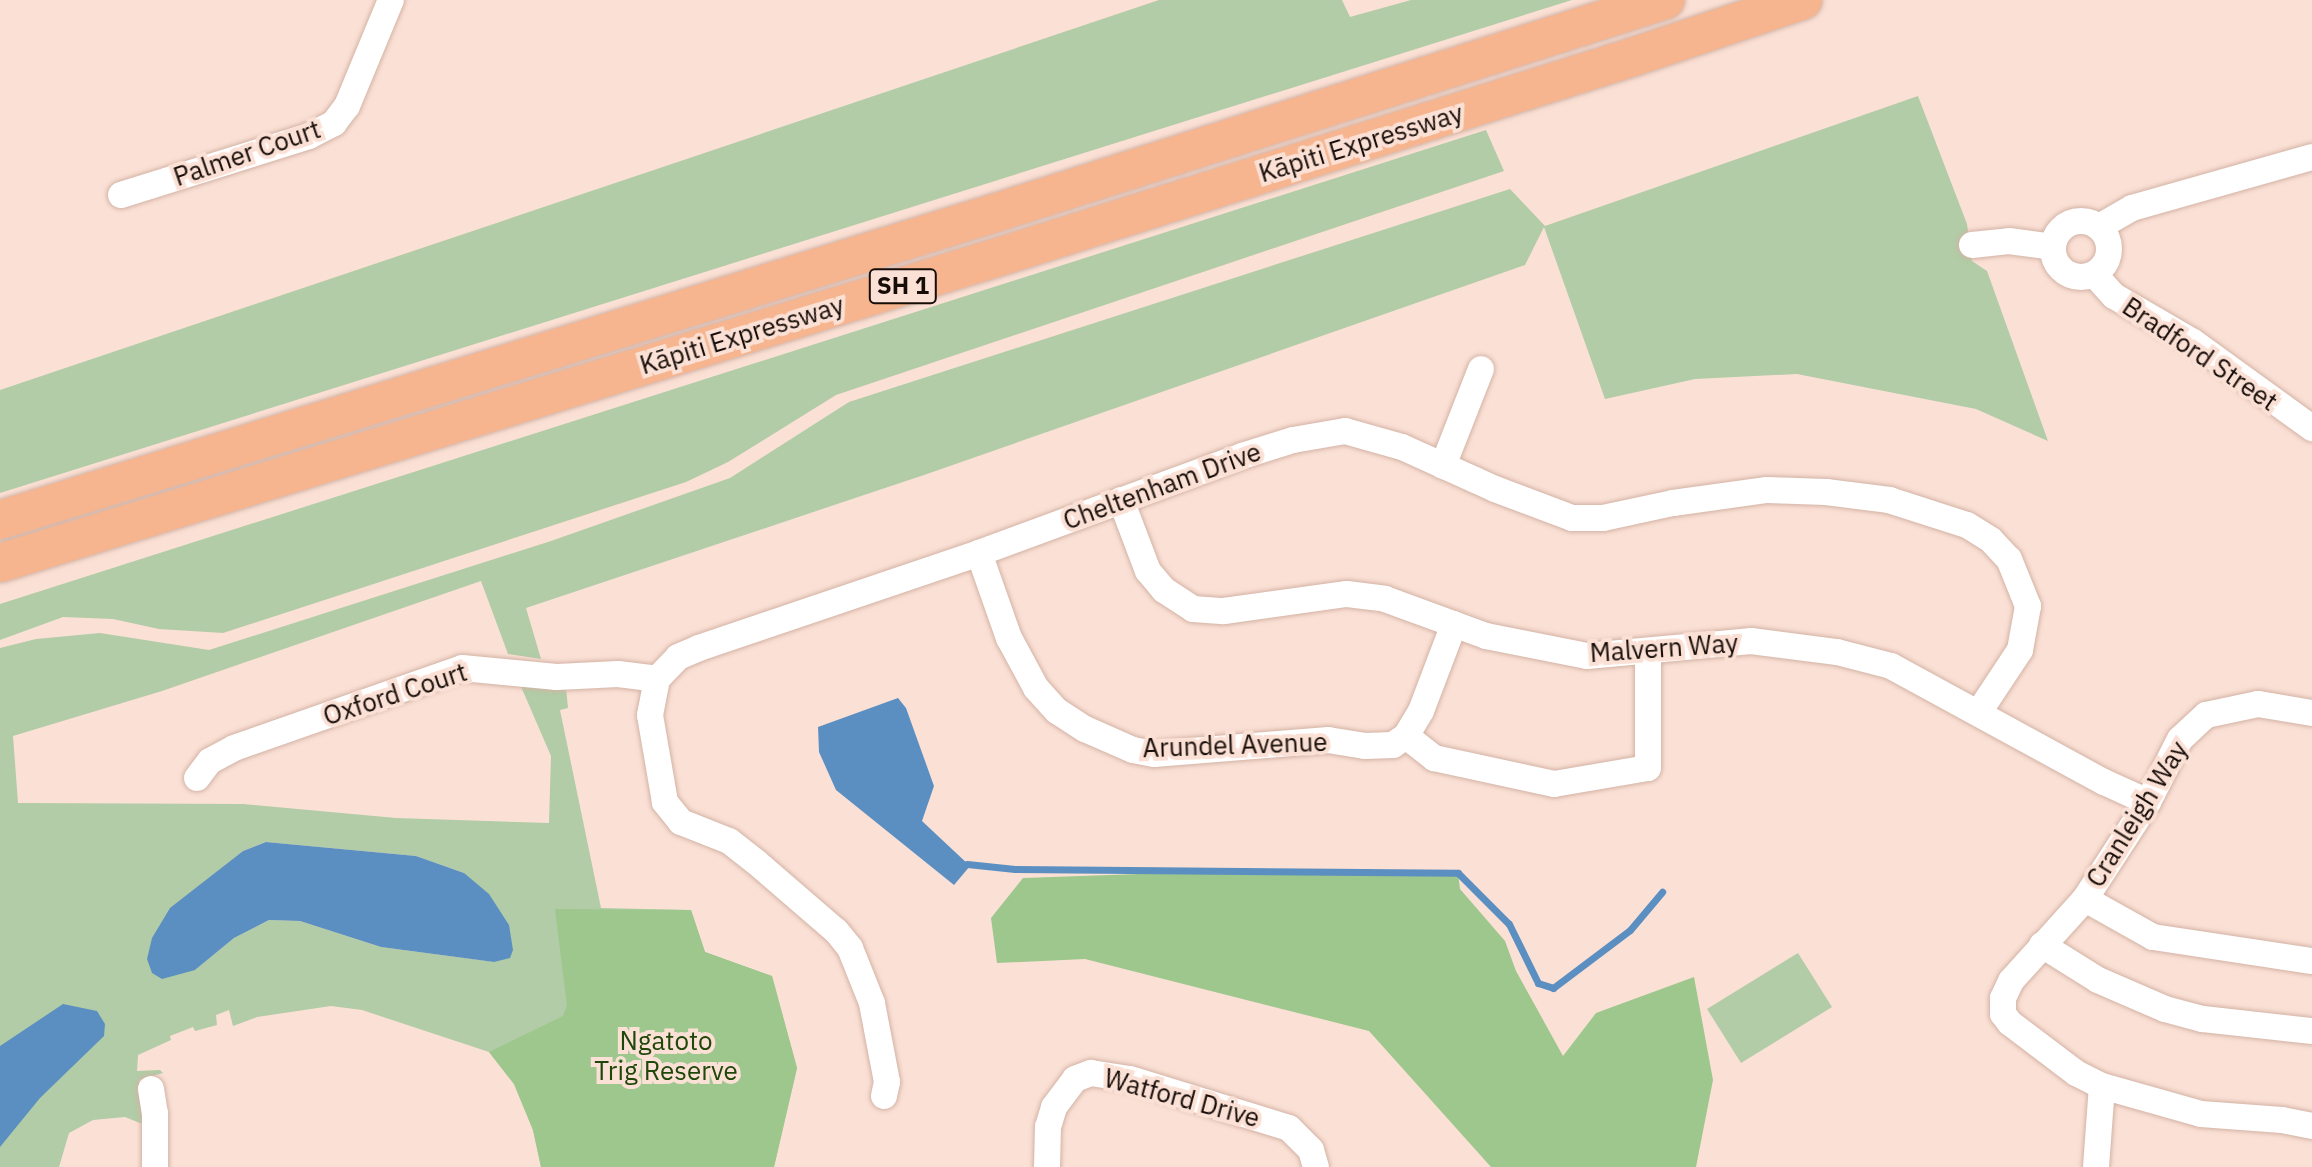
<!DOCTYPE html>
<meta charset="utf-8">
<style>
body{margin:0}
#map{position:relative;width:2312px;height:1167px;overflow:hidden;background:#fbe0d5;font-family:"IBM Plex Sans",sans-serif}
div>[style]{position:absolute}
.green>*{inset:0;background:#b1cca6}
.forest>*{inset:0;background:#9dc78c}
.water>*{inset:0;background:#5c8fc1}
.stream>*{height:7px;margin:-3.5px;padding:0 3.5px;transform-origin:3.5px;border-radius:3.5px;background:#5c8fc1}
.roads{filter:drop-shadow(0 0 2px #d3b3a5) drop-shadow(0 0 2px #d3b3a5)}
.minor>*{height:26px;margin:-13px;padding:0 13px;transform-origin:13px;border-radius:13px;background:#fff}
.minor>.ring{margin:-13px;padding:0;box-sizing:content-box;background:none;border:26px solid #fff;border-radius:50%}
.highway>*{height:38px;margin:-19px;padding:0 19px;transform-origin:19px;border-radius:19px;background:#f6b58e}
span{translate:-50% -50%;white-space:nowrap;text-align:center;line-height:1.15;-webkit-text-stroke:8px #fbe0d5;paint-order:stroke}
.shield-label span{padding:2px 6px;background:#fbe0d5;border:2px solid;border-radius:6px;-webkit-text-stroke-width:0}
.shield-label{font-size:24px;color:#170d08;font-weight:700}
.street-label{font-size:26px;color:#170d08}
.park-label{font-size:26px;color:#1f4709}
</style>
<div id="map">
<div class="green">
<div style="clip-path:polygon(1159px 0,1342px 0,1350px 17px,1411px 0,1572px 0,0 493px,0 390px)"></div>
<div style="clip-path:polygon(evenodd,1918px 96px,1967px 224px,1972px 261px,1987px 271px,2048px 441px,1976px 409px,1797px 374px,1695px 379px,1605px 399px,1544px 227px,1525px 265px,924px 475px,526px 608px,541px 659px,508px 654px,481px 581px,162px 691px,13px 736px,18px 803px,243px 804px,396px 818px,549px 823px,551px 756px,519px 682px,566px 688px,568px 708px,560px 710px,601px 908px,691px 910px,705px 952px,772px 976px,797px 1068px,774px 1167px,541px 1167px,533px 1130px,514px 1084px,489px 1052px,362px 1010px,331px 1006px,257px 1017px,233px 1026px,229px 1010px,216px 1015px,217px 1025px,195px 1031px,193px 1027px,170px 1036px,171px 1040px,138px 1055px,137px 1071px,160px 1070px,163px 1073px,139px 1080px,150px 1127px,125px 1117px,93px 1120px,69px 1133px,59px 1167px,0 1167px,0 648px,36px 639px,100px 633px,209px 650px,551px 541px,730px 478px,849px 402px,1510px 189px,1545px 226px,1918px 96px,266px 842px,416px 856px,464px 873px,495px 962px,381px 947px,300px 921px,269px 920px,234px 938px,195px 970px,171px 908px,243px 851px,266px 842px)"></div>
<div style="clip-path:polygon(1486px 130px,1504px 171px,836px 395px,728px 462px,686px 482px,223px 633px,159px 629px,113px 619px,63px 617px,0 640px,0 604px)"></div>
<div style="clip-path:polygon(1798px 953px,1832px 1007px,1741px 1063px,1707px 1009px)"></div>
</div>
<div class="forest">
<div style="clip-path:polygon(1226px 871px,1458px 873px,1460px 889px,1505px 941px,1516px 971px,1563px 1056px,1596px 1013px,1694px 977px,1713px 1080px,1696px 1167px,1491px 1167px,1369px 1031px,1085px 959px,997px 963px,991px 918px,1023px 878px)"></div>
<div style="clip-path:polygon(555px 909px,691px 910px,705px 952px,772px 976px,797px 1068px,774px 1167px,541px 1167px,533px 1130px,514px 1084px,489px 1052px,563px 1016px,567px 1006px)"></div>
</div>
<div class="water">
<div style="clip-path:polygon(898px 698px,906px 708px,934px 786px,922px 821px,970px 866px,954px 885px,836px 790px,819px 752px,818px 727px)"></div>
<div style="clip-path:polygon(266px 842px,416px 856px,464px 873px,489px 894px,509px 925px,513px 950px,510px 958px,494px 962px,381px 947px,300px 921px,269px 920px,234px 938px,195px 970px,162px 979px,152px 973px,147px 959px,152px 938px,170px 908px,243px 851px)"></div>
<div style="clip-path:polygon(63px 1004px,97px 1011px,105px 1024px,104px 1036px,40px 1098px,0 1147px,0 1046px)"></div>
</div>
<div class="stream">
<div style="left:967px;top:864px;width:48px;rotate:5.9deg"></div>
<div style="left:1015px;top:869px;width:443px;rotate:0.5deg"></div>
<div style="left:1458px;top:873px;width:72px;rotate:45deg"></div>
<div style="left:1509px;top:924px;width:66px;rotate:63.8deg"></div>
<div style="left:1538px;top:983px;width:16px;rotate:18deg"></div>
<div style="left:1553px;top:988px;width:96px;rotate:-37deg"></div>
<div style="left:1630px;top:930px;width:50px;rotate:-49.9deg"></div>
</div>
<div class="roads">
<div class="minor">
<div style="left:121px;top:195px;width:197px;rotate:-17.4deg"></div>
<div style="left:309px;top:136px;width:28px;rotate:-27deg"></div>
<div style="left:334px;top:123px;width:21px;rotate:-53deg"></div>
<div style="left:347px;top:106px;width:115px;rotate:-67.5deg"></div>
<div class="ring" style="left:2053px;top:221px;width:30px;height:30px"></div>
<div style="left:2099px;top:227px;width:38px;rotate:-30deg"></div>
<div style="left:2132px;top:208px;width:187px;rotate:-15.8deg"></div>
<div style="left:1972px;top:245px;width:37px;rotate:-6deg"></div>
<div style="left:2009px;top:241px;width:44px;rotate:7.8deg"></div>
<div style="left:2094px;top:274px;width:30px;rotate:48deg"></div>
<div style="left:2114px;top:296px;width:91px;rotate:30.2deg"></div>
<div style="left:2193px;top:342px;width:147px;rotate:35.9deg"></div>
<div style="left:1443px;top:466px;width:104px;rotate:-68.6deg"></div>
<div style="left:1121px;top:500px;width:76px;rotate:69.2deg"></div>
<div style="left:1148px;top:571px;width:25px;rotate:50deg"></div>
<div style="left:1164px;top:590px;width:35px;rotate:33deg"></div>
<div style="left:1193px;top:609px;width:31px;rotate:4deg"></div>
<div style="left:1224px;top:611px;width:124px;rotate:-7.9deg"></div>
<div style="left:1347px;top:594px;width:38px;rotate:7deg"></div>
<div style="left:1385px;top:599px;width:108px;rotate:20.1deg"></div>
<div style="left:1486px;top:636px;width:103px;rotate:11.2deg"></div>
<div style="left:1587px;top:656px;width:165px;rotate:-5.2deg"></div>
<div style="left:1751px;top:641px;width:87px;rotate:7.3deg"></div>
<div style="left:1837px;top:652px;width:56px;rotate:14.5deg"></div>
<div style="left:1891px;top:666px;width:243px;rotate:28.6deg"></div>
<div style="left:2104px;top:782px;width:48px;rotate:24.4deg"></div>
<div style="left:979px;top:553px;width:90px;rotate:70.6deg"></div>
<div style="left:1009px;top:638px;width:57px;rotate:61.6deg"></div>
<div style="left:1036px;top:688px;width:31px;rotate:48deg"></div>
<div style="left:1057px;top:711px;width:33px;rotate:33deg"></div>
<div style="left:1085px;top:729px;width:52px;rotate:23.6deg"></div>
<div style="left:1133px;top:750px;width:21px;rotate:11deg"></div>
<div style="left:1154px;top:754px;width:175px;rotate:-4.6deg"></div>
<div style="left:1328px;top:740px;width:37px;rotate:9deg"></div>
<div style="left:1365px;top:746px;width:28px;rotate:-2deg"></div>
<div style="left:1393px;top:745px;width:16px;rotate:-35deg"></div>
<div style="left:1406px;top:736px;width:29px;rotate:-59deg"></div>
<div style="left:1421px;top:711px;width:93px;rotate:-69.2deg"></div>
<div style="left:2312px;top:713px;width:55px;rotate:-170.5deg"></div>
<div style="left:2258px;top:704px;width:53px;rotate:168.1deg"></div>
<div style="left:2206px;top:715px;width:35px;rotate:137deg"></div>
<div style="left:2180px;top:739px;width:71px;rotate:116.9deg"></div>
<div style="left:2148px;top:802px;width:116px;rotate:123deg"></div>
<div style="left:2085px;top:899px;width:110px;rotate:132.1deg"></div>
<div style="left:2011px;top:981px;width:19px;rotate:115deg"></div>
<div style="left:2003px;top:998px;width:16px;rotate:90deg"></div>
<div style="left:2003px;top:1014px;width:11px;rotate:52deg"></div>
<div style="left:2010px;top:1023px;width:83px;rotate:37.1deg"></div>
<div style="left:2076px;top:1073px;width:29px;rotate:27deg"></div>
<div style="left:2102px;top:1086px;width:103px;rotate:15.8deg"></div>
<div style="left:2201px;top:1114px;width:81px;rotate:4.2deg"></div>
<div style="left:2282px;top:1120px;width:31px;rotate:11deg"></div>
<div style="left:1406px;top:736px;width:36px;rotate:38deg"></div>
<div style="left:1434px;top:758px;width:123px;rotate:12.2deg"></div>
<div style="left:1554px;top:784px;width:95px;rotate:-9.7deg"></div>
<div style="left:1648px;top:768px;width:117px;rotate:-90deg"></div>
<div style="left:197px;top:778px;width:21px;rotate:-53deg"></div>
<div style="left:210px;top:761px;width:27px;rotate:-28deg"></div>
<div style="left:234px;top:748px;width:242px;rotate:-19.3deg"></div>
<div style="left:462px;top:668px;width:95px;rotate:5.4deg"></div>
<div style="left:557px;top:677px;width:61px;rotate:-2.8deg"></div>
<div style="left:618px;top:674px;width:39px;rotate:7deg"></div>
<div style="left:2085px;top:899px;width:78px;rotate:29.2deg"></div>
<div style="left:2153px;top:937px;width:161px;rotate:8.6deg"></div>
<div style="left:2042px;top:945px;width:66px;rotate:32deg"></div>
<div style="left:2098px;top:980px;width:73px;rotate:23.4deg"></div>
<div style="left:2165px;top:1009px;width:39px;rotate:15deg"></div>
<div style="left:2203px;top:1019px;width:110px;rotate:6.3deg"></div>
<div style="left:151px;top:1089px;width:24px;rotate:81deg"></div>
<div style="left:155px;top:1113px;width:54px;rotate:90deg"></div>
<div style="left:884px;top:1096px;width:14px;rotate:-78deg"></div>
<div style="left:887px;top:1082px;width:80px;rotate:-100.8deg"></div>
<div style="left:872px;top:1003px;width:59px;rotate:-111.8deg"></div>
<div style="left:850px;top:948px;width:22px;rotate:-129deg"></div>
<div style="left:836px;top:931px;width:106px;rotate:-139.2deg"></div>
<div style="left:756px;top:862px;width:34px;rotate:-142deg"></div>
<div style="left:729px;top:841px;width:52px;rotate:-158.4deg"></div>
<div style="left:681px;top:822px;width:26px;rotate:-129deg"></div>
<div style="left:665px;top:802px;width:88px;rotate:-99.8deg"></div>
<div style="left:650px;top:715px;width:37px;rotate:-79deg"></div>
<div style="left:657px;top:679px;width:30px;rotate:-46deg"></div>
<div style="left:678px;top:657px;width:23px;rotate:-23deg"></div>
<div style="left:699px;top:648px;width:296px;rotate:-18.7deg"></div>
<div style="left:979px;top:553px;width:280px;rotate:-20.2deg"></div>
<div style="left:1242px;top:456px;width:53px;rotate:-17.4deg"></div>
<div style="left:1293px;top:440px;width:53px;rotate:-9.8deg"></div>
<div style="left:1345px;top:431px;width:59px;rotate:15.7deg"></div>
<div style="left:1402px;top:447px;width:102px;rotate:24.3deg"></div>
<div style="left:1495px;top:489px;width:82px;rotate:20.6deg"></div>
<div style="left:1572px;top:518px;width:31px"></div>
<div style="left:1603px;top:518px;width:72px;rotate:-12.1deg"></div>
<div style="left:1673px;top:503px;width:95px;rotate:-7.9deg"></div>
<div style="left:1767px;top:490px;width:59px;rotate:1.9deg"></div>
<div style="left:1826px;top:492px;width:64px;rotate:7.2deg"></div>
<div style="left:1889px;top:500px;width:82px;rotate:17.8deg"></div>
<div style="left:1967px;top:525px;width:28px;rotate:32deg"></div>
<div style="left:1991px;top:540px;width:26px;rotate:47deg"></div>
<div style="left:2009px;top:559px;width:51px;rotate:68deg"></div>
<div style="left:2028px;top:606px;width:45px;rotate:100.3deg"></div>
<div style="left:2020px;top:650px;width:74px;rotate:123.5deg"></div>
<div style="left:1047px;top:1167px;width:40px;rotate:-88.6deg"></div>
<div style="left:1048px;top:1127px;width:21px;rotate:-73deg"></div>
<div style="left:1054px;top:1107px;width:35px;rotate:-53deg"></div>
<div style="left:1075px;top:1079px;width:17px;rotate:-21deg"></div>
<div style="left:1091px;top:1073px;width:39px;rotate:9deg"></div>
<div style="left:1130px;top:1079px;width:166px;rotate:17.1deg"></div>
<div style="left:1289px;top:1128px;width:31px;rotate:45deg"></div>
<div style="left:1311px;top:1150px;width:18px;rotate:74deg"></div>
<div style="left:2096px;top:1167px;width:81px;rotate:-85.8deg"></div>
</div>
<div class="highway">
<div style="left:0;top:520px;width:1044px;rotate:-17.15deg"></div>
<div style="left:998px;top:212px;width:700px;rotate:-17.63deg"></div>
<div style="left:0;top:563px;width:1051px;rotate:-17.04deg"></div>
<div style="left:1005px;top:255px;width:658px;rotate:-17.5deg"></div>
<div style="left:1633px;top:57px;width:179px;rotate:-18.5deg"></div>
</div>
</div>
<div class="shield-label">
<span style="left:903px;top:286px">SH 1</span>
</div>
<div class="street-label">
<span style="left:1361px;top:143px;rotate:-17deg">Kāpiti Expressway</span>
<span style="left:247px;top:153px;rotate:-19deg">Palmer Court</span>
<span style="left:742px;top:335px;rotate:-17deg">Kāpiti Expressway</span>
<span style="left:2200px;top:354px;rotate:34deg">Bradford Street</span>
<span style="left:1162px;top:486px;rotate:-20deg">Cheltenham Drive</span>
<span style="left:1664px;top:648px;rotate:-4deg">Malvern Way</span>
<span style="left:395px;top:694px;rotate:-18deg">Oxford Court</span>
<span style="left:1235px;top:745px;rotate:-2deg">Arundel Avenue</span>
<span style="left:2137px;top:814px;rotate:-58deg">Cranleigh Way</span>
<span style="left:1182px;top:1098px;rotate:15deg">Watford Drive</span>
</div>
<div class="park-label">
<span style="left:666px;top:1056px">Ngatoto<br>Trig Reserve</span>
</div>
</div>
